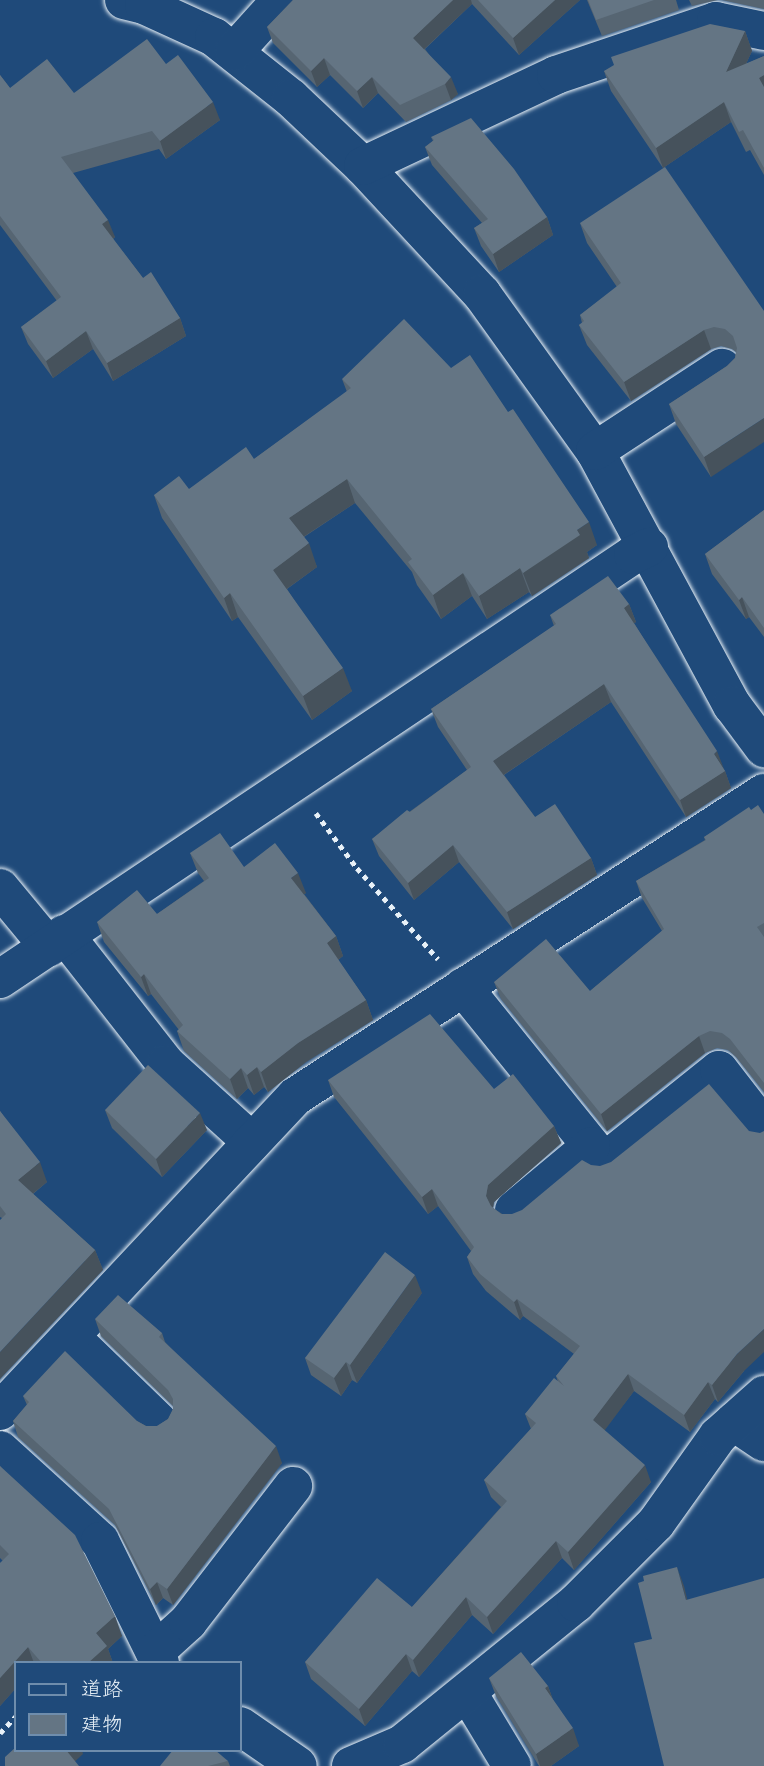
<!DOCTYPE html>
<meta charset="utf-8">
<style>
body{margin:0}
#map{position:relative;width:764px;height:1766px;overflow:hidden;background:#1f4a7a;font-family:Kalam,"Klee One",sans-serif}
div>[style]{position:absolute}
.path>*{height:4.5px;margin-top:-2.25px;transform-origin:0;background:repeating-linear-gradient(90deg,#e8f1f8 0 5px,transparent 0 10px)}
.roads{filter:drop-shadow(0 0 2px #e8f1f8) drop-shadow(0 0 2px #e8f1f8)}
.minor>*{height:38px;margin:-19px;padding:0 19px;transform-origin:19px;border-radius:19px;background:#1f4a7a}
.wall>*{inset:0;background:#566572}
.shaded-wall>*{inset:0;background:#46525c}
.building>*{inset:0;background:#647584}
span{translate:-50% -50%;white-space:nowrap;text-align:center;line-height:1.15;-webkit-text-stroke:5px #1f4a7a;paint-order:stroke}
.legend{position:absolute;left:14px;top:1661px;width:228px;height:91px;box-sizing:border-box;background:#1f4a7a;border:2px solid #6f8dac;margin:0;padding:9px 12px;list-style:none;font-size:21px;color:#e8f1f8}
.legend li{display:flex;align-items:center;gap:14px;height:35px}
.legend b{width:35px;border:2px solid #6f8dac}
</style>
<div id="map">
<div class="path">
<div style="left:316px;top:813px;width:69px;rotate:53.3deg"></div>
<div style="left:357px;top:868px;width:122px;rotate:48.3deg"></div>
<div style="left:0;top:1733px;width:23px;rotate:-47deg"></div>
</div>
<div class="roads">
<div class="minor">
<div style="left:124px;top:0;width:21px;rotate:14deg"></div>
<div style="left:144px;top:5px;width:77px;rotate:24.6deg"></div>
<div style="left:214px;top:37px;width:98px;rotate:38.4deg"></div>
<div style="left:291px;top:98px;width:99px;rotate:43.4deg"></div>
<div style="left:363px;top:166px;width:175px;rotate:47.1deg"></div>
<div style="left:482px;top:294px;width:193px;rotate:54.3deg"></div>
<div style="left:595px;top:451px;width:289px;rotate:61.7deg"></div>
<div style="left:732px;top:705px;width:54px;rotate:53.3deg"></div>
<div style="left:234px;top:52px;width:70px;rotate:-47.9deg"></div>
<div style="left:363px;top:166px;width:213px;rotate:-25.2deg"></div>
<div style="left:556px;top:75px;width:169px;rotate:-18.6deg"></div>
<div style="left:716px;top:21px;width:49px;rotate:11.8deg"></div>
<div style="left:595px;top:451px;width:152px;rotate:-33.2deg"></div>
<div style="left:0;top:888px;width:77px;rotate:50.3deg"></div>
<div style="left:64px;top:934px;width:165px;rotate:51.9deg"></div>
<div style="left:166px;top:1064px;width:116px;rotate:42.2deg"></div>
<div style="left:0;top:979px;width:762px;rotate:-33.82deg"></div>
<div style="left:633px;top:555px;width:18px;rotate:-27deg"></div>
<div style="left:463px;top:987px;width:225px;rotate:51.1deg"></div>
<div style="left:604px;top:1162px;width:147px;rotate:-38.7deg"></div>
<div style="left:719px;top:1070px;width:73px;rotate:52.2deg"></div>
<div style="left:514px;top:1210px;width:100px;rotate:-39.7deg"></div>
<div style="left:71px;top:1337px;width:121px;rotate:44deg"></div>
<div style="left:0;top:1411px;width:432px;rotate:-46.8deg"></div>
<div style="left:296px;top:1096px;width:558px;rotate:-32.92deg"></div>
<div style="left:734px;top:1422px;width:36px;rotate:34deg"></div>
<div style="left:0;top:1450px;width:135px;rotate:42.3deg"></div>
<div style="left:100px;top:1541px;width:136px;rotate:63.8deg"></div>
<div style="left:155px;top:1652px;width:45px;rotate:-42.3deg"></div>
<div style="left:188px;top:1622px;width:172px;rotate:-52.3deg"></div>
<div style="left:468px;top:1693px;width:85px;rotate:58.9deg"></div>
<div style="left:240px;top:1726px;width:70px;rotate:34.6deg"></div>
<div style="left:351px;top:1766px;width:56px;rotate:-23.3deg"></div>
<div style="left:402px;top:1744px;width:224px;rotate:-39deg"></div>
<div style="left:576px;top:1603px;width:113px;rotate:-45deg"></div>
<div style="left:656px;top:1523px;width:107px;rotate:-54.5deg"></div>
<div style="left:718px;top:1436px;width:62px;rotate:-41.7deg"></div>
</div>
</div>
<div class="wall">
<div style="clip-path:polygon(293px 0,580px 0,519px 55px,472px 4px,425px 49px,458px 94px,451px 100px,406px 122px,378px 93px,363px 108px,330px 75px,317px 87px,273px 43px,267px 27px)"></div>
<div style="clip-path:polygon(587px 0,676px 0,679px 10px,602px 36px)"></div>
<div style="clip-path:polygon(689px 0,718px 0,692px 6px)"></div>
<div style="clip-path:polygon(722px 0,764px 0,764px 9px)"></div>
<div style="clip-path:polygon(745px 31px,752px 51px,746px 64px,764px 56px,764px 175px,750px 150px,746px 152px,731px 122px,663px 168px,611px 91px,604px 71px)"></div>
<div style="clip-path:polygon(166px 64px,220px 120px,166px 159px,159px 149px,73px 173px,115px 237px,113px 239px,143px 278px,180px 318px,186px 336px,113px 381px,93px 349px,53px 378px,28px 344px,21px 327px,57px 301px,0 225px,0 75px,10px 88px,74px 93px)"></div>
<div style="clip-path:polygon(431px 137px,547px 217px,553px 235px,499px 272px,481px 246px,474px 228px,482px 223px,432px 165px,425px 147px,433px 141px)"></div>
<div style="clip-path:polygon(580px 223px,764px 311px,711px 477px,676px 424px,669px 404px,727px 366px,735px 358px,736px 352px,732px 349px,721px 346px,711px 349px,631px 401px,587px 345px,579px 325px,582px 323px,580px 315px,617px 287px,587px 243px)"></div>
<div style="clip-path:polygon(342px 379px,597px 545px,587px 552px,589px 558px,532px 596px,529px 592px,487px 619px,472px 596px,441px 619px,417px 585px,412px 572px,355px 503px,304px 537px,317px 567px,287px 589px,352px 691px,312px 720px,238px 617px,232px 621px,162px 518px,154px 495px,189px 489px,254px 459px,347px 392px)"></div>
<div style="clip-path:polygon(764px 510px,764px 637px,749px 617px,746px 619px,712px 574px,705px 554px)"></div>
<div style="clip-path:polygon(629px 604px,636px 622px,634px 623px,725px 771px,731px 788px,686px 817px,611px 702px,504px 775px,535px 817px,591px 858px,597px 875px,513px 929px,459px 862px,414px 900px,379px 856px,372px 839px,467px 770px,438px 727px,431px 709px,554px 626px,550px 615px)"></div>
<div style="clip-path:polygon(751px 810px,764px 814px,764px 1092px,736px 1057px,728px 1050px,717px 1048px,705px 1053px,607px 1131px,501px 999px,494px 982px,590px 991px,662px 931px,642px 898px,636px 881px,705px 840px,704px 837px)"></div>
<div style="clip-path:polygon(190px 853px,244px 867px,306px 893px,304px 894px,336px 936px,343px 956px,338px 960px,366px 1000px,373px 1020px,306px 1062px,268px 1092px,264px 1087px,254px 1095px,248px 1088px,237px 1099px,184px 1051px,177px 1031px,179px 1030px,151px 994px,148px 996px,104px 942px,97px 922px,157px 914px,204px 881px,198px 873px)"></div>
<div style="clip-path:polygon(328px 1080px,494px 1089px,554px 1126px,561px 1143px,494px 1202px,493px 1208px,744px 1371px,718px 1402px,715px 1399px,690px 1432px,634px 1391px,604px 1430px,651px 1482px,574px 1570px,562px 1558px,493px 1634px,472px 1615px,419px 1677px,412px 1671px,365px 1726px,311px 1679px,305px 1662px,412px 1607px,501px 1507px,491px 1497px,484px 1480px,531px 1429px,525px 1414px,558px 1382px,556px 1376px,574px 1354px,523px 1316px,520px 1320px,486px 1291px,473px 1274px,467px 1257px,471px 1251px,438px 1206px,428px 1214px,334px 1097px)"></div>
<div style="clip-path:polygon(105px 1110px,207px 1130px,162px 1177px,112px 1128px)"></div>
<div style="clip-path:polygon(0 1111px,47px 1182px,33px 1194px,95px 1250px,103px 1270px,0 1217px)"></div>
<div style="clip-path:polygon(422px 1293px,357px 1383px,352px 1380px,341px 1396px,311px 1375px,305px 1358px)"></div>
<div style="clip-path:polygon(95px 1319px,162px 1333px,165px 1342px,282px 1463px,173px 1605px,163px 1598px,156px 1605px,115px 1525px,18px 1437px,13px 1421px,27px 1405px,23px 1396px,137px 1421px,146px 1426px,157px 1426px,168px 1419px,173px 1409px,173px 1406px,101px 1336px)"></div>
<div style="clip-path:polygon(0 1466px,122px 1636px,108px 1649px,113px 1663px,16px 1663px,16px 1688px,0 1706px,0 1563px,3px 1561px,0 1558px)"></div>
<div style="clip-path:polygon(489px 1678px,548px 1686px,553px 1700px,579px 1746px,551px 1766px,539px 1766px,496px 1696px)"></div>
<div style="clip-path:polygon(228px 1761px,230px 1766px,160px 1766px)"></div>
</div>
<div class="shaded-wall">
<div style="clip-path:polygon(453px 0,471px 0,472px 4px,419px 54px,413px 38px)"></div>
<div style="clip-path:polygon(555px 0,580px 0,519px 55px,513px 38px)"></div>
<div style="clip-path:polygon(745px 31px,752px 51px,733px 92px,726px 72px)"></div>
<div style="clip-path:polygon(324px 58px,330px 75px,317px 87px,311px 71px)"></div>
<div style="clip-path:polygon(764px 75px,764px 91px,759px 78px)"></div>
<div style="clip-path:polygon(372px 77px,378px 93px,363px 108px,357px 91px)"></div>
<div style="clip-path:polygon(451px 77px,458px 94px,451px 100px,445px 84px)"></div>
<div style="clip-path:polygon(213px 102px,220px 120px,166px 159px,160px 141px)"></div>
<div style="clip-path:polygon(724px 102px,731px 122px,663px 168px,656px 148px)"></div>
<div style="clip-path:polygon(547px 217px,553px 235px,499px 272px,493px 254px)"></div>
<div style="clip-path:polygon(108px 220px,115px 237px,109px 242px,102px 224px)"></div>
<div style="clip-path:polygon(180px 318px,186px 336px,113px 381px,107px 363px)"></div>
<div style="clip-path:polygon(704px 330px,711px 349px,631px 401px,624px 382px)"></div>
<div style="clip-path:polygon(86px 331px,93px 349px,53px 378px,46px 361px)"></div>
<div style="clip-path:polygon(764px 418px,764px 442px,711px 477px,704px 457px)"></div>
<div style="clip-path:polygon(347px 479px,355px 503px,297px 541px,289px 518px)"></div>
<div style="clip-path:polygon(589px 522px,597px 545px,587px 552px,589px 558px,532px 596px,523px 573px,577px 530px)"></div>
<div style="clip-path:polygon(309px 543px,317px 567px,281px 593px,273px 570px)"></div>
<div style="clip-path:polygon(520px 568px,529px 592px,487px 619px,479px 596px)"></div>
<div style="clip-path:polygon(463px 573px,472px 596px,441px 619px,433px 595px)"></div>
<div style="clip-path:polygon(230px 593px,238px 617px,232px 621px,224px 598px)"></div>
<div style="clip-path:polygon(742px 597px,749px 617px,746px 619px,739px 600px)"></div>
<div style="clip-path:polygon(629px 604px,636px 622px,630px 626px,624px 608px)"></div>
<div style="clip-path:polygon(343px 668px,352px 691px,312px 720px,303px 696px)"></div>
<div style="clip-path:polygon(604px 684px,611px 702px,499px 778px,493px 761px)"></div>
<div style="clip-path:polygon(717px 751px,724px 769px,714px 754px)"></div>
<div style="clip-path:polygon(725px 771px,731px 788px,686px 817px,680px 800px)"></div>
<div style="clip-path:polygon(453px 845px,459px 862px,414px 900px,408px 883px)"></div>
<div style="clip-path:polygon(591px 858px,597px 875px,513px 929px,507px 912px)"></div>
<div style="clip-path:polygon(298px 873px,306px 893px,299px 898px,291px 878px)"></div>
<div style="clip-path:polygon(336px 936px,343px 956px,334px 963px,327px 943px)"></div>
<div style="clip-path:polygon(144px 974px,151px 994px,148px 996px,141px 977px)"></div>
<div style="clip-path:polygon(366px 1000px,373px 1020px,306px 1062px,268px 1092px,261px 1072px,298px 1043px)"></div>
<div style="clip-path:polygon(699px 1036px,705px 1053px,607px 1131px,601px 1114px)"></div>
<div style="clip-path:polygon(257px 1067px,264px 1087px,254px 1095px,247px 1075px)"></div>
<div style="clip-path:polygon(241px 1068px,248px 1088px,237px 1099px,230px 1079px)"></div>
<div style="clip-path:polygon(200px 1113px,207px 1130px,162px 1177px,156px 1159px)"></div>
<div style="clip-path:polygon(554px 1126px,561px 1143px,494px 1202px,492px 1213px,486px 1196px,488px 1185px)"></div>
<div style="clip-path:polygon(40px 1162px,47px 1182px,25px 1200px,18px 1180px)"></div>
<div style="clip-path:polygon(432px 1189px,438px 1206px,428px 1214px,422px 1197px)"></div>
<div style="clip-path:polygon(95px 1250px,103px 1270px,0 1379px,0 1352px)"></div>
<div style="clip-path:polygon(415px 1275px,422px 1293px,357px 1383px,350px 1365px)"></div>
<div style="clip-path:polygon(517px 1299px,523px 1316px,520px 1320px,514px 1302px)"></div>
<div style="clip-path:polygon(764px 1329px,764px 1352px,744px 1371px,718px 1402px,712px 1385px,737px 1354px)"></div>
<div style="clip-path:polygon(346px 1362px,352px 1380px,341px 1396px,334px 1378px)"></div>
<div style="clip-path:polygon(628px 1374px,634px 1391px,599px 1438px,593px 1420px)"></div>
<div style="clip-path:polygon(708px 1382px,715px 1399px,690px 1432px,684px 1415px)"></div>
<div style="clip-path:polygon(276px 1446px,282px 1463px,173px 1605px,167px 1589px)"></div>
<div style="clip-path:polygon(645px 1465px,651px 1482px,574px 1570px,568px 1552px)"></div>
<div style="clip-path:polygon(556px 1541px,562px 1558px,493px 1634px,487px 1617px)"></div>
<div style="clip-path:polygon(677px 1567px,684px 1586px,692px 1619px,686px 1600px)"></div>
<div style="clip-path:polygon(157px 1582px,163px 1598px,156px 1605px,150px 1589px)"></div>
<div style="clip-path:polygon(466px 1597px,472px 1615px,419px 1677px,413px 1660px)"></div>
<div style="clip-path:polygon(115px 1616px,122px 1636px,108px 1649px,113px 1663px,88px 1663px,96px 1633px)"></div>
<div style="clip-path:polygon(28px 1647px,34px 1663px,16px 1663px,16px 1688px,0 1706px,0 1678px)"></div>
<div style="clip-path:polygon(406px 1654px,412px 1671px,365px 1726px,359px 1709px)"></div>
<div style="clip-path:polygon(548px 1686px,554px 1703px,545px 1688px)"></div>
<div style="clip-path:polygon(573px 1728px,579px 1746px,551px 1766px,540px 1766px,536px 1754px)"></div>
<div style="clip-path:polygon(65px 1750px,82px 1750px,83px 1754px,70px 1766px)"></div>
</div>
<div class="building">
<div style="clip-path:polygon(293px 0,453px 0,413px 38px,451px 77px,445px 84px,400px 105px,372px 77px,357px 91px,324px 58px,311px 71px,267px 27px)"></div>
<div style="clip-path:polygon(478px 0,555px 0,513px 38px)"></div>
<div style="clip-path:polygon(588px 0,654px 0,596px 20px)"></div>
<div style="clip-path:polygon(710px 24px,745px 31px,726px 72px,764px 56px,764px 75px,759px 78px,764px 87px,764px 168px,743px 130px,739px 132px,724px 102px,656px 148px,604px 71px,614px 65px,611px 57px)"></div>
<div style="clip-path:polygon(147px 39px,166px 64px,178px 55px,213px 102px,160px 141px,152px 131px,61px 157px,108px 220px,102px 224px,143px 278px,151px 272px,180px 318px,107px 363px,86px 331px,46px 361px,21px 327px,61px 297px,0 216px,0 75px,10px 88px,47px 59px,74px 93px)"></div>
<div style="clip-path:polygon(471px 118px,514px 169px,547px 217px,493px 254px,474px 228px,488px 219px,425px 147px,434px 140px,431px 137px)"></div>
<div style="clip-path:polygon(665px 167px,764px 311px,764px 418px,704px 457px,669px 404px,727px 366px,735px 358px,737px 348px,733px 336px,725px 329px,714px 327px,704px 330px,624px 382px,579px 325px,584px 321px,580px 315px,621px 283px,580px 223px)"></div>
<div style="clip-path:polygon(404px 319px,451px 368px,470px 355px,508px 412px,513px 409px,589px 522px,577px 530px,580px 535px,523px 573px,520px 568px,479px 596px,463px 573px,433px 595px,408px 562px,412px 559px,347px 479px,289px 518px,309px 543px,273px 570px,343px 668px,303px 696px,230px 593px,224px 598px,154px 495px,179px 476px,189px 489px,246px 447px,254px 459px,351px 388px,342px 379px)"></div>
<div style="clip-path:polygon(764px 510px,764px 628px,742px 597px,739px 600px,705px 554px)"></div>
<div style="clip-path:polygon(608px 576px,629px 604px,624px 608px,717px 751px,714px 754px,725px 771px,680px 800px,604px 684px,493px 761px,535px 817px,555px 804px,591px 858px,507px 912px,453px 845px,408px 883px,372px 839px,407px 810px,410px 812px,471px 767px,431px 709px,556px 624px,550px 615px)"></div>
<div style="clip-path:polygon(758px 805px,764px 814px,764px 923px,757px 927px,764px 937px,764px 1083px,730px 1039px,722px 1033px,710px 1031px,699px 1036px,601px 1114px,494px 982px,546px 939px,590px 991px,664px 929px,636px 881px,706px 840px,704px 837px,749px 807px,751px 810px)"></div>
<div style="clip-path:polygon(220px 833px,244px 867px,275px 843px,298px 873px,291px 878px,336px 936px,327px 943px,366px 1000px,298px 1043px,261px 1072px,257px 1067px,247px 1075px,241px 1068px,230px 1079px,177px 1031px,183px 1025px,144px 974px,141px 977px,97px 922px,137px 890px,157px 914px,209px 878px,190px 853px)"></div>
<div style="clip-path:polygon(430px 1014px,494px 1089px,513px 1074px,554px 1126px,488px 1185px,486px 1196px,491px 1206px,501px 1214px,512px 1214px,522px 1210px,582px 1160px,591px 1165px,600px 1166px,611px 1162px,709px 1084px,749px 1131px,760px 1133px,764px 1131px,764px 1329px,737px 1354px,712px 1385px,708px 1382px,684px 1415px,628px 1374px,593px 1420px,645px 1465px,568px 1552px,556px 1541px,487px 1617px,466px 1597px,413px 1660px,406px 1654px,359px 1709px,305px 1662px,377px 1578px,412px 1607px,507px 1501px,484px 1480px,536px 1423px,525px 1414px,554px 1378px,564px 1386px,556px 1376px,580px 1346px,517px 1299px,514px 1302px,480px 1274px,467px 1257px,474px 1247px,432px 1189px,422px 1197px,328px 1080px)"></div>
<div style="clip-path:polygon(148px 1065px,200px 1113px,156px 1159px,105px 1110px)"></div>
<div style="clip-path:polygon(0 1111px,40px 1162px,18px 1180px,95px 1250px,0 1352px,0 1220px,6px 1214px,0 1206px)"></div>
<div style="clip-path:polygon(385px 1252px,415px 1275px,350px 1365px,346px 1362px,334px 1378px,305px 1358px)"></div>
<div style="clip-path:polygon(118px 1295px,162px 1333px,159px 1337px,276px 1446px,167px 1589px,157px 1582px,150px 1589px,109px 1509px,13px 1421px,29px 1402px,23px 1396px,65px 1351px,137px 1421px,146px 1426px,157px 1426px,168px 1419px,173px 1409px,173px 1399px,168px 1390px,95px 1319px)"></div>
<div style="clip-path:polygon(0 1466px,75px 1535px,115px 1616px,96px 1633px,107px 1646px,88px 1663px,42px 1663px,28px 1647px,0 1678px,0 1563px,9px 1554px,0 1545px)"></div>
<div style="clip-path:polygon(677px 1567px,686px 1600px,764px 1578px,764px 1766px,664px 1766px,634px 1643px,652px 1639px,638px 1583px,644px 1581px,643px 1576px)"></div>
<div style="clip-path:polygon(521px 1652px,548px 1686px,545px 1688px,573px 1728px,536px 1754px,489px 1678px)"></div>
<div style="clip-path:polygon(16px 1747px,16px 1750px,66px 1750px,79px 1766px,5px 1766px,5px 1757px)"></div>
<div style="clip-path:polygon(173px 1750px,215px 1750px,228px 1761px,208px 1766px,160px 1766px)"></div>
</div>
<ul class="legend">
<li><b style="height:9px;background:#1f4a7a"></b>道路</li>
<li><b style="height:19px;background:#647584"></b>建物</li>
</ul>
</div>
